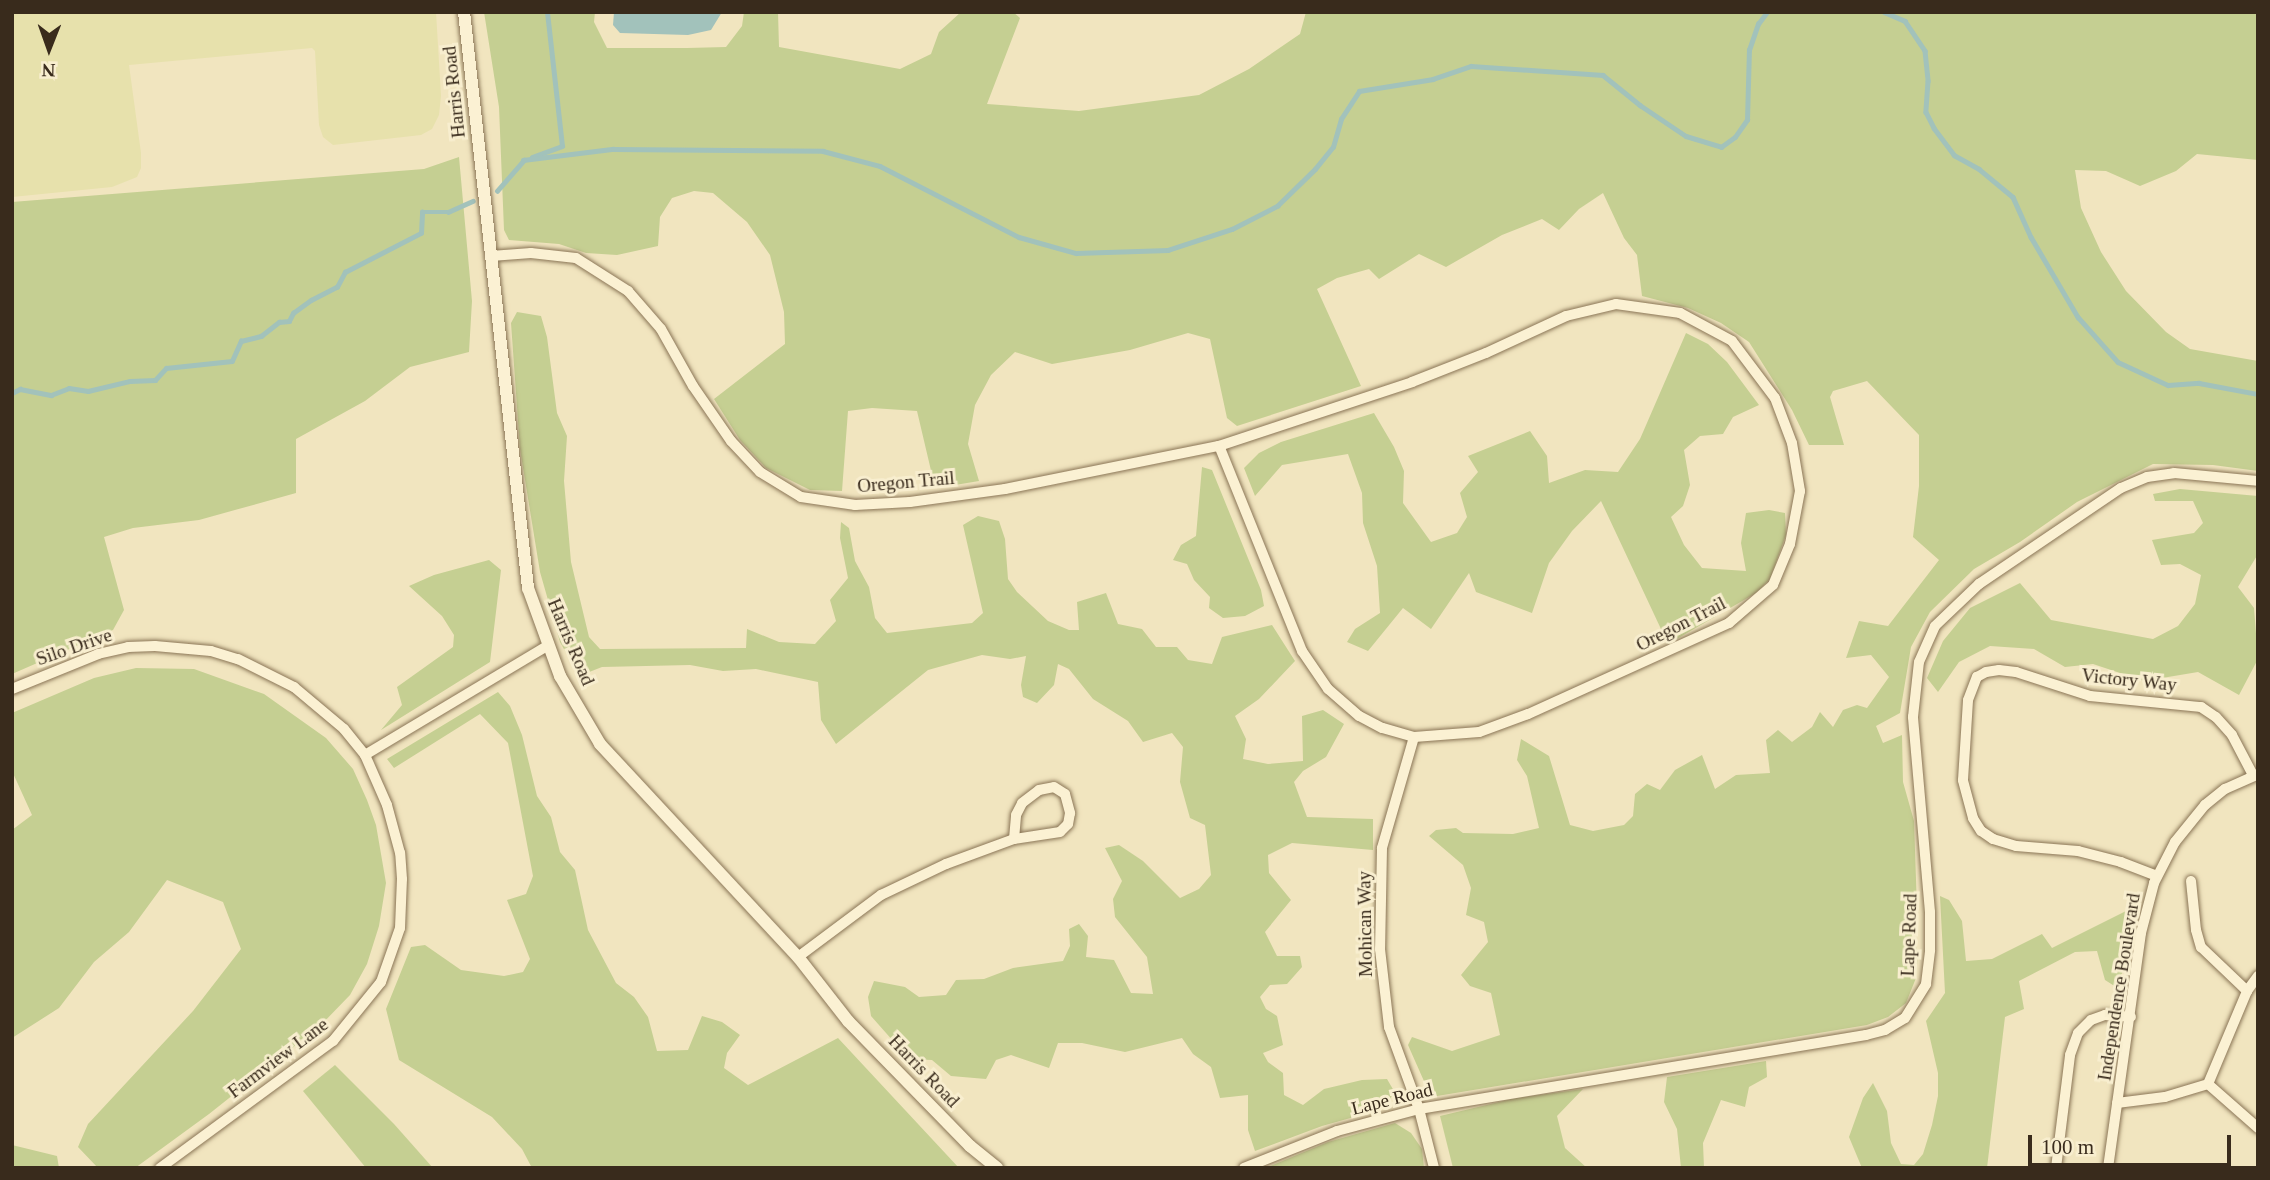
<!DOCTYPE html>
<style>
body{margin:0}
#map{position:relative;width:2270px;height:1180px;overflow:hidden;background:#f1e5bf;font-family:"Times New Roman",serif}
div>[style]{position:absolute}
.farmland>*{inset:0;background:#e7e1ac}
.green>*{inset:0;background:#c5cf92}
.water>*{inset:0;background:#a2c2bb}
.stream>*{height:4.5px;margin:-2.25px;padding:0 2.25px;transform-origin:2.25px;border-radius:2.25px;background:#a2c2bb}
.roads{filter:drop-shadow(0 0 2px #8a7556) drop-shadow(0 0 2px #8a7556)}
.minor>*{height:10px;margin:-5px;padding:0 5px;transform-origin:5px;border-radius:5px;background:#fbf1d3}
.tertiary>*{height:12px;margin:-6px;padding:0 6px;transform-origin:6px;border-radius:6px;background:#fbf1d3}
span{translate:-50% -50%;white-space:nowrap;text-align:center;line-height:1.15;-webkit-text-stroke:6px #f8eecf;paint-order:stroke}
.street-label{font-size:19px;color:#392b1c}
.frame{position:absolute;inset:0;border:14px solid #392b1c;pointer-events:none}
.north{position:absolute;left:14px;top:14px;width:70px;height:70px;-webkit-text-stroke:5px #f8eecf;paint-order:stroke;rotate:181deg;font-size:19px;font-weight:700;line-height:28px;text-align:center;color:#392b1c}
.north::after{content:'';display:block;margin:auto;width:24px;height:32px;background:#392b1c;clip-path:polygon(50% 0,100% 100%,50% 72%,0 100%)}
.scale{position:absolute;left:2028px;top:1135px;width:203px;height:32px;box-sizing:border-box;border:4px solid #392b1c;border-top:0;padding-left:9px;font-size:21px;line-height:24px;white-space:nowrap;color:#392b1c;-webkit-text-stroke:5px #f8eecf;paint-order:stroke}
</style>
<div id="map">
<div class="farmland">
<div style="clip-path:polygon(12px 12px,436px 12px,441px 96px,439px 115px,432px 129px,421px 135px,333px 145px,323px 137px,319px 125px,315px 51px,312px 48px,129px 65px,141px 153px,141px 168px,137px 177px,112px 187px,12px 197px)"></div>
</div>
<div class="green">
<div style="clip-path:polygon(484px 12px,595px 12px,594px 22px,607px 48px,687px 48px,726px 47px,742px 26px,744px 12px,778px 12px,779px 47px,900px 69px,931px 54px,939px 32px,961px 12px,1013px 12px,1020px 18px,987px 104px,1079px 111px,1199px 95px,1249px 69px,1300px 34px,1306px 12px,2258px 12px,2258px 160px,2197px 154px,2176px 171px,2140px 186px,2106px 171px,2075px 170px,2081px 208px,2101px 252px,2126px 291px,2166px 332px,2190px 349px,2258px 361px,2258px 471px,2213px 465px,2153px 464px,2077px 502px,2020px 542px,1974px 569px,1930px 612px,1911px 647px,1900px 713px,1876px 726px,1883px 743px,1902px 735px,1903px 782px,1914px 821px,1917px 909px,1910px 929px,1918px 952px,1916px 978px,1906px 1003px,1888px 1017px,1867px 1025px,1431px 1097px,1408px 1045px,1412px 1037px,1452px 1051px,1500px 1035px,1491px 993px,1470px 986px,1461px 975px,1488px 942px,1484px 922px,1466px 915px,1471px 888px,1463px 865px,1429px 836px,1436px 830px,1456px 828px,1463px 833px,1513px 834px,1539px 828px,1527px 776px,1517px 760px,1521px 739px,1549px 756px,1570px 825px,1593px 831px,1624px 825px,1633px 816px,1635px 794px,1647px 784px,1660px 790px,1675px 770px,1702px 755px,1715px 789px,1736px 775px,1770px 773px,1766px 740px,1778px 730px,1792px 742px,1812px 727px,1820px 712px,1833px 727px,1843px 710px,1857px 705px,1867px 708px,1889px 677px,1871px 655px,1846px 658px,1859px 621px,1888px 626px,1939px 560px,1913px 537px,1919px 486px,1919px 435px,1867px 381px,1833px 391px,1830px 397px,1844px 445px,1809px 445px,1792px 410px,1749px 342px,1721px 323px,1688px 308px,1642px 296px,1637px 255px,1624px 238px,1603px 193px,1579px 209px,1559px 230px,1542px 219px,1502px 235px,1446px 267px,1419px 254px,1379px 279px,1369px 269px,1337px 278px,1317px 289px,1361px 386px,1237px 426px,1227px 418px,1210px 339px,1188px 333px,1130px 350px,1052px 364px,1015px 352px,991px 375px,975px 405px,968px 444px,979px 481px,943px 487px,933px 479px,917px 411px,872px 408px,848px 411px,842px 491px,810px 490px,766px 468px,740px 440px,714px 399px,785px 344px,784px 312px,770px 255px,747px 222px,713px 193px,694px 191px,672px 198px,660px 217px,658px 246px,617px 255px,586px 253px,559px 244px,509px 240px,504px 230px,499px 107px)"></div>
<div style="clip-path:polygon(459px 157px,472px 301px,469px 352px,410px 367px,365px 401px,296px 439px,296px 493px,199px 520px,133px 528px,104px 537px,124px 610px,113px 630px,12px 674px,12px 202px,424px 169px)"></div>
<div style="clip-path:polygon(517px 312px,541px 316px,547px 337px,557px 413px,567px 436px,564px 481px,571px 562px,589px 637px,600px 649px,746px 648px,747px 629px,779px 642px,815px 644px,836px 621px,830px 600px,848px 578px,840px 538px,841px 522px,849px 528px,855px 561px,869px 587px,875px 618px,887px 633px,972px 623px,983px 613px,963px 525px,978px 516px,999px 521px,1005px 539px,1008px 579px,1017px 592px,1048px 621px,1069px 630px,1079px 630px,1077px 602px,1106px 593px,1118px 624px,1142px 629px,1156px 647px,1177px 647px,1188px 660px,1212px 664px,1222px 637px,1272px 625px,1295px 661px,1259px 699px,1235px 716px,1246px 739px,1243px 759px,1268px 764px,1303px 761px,1302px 716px,1323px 710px,1344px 724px,1326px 757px,1303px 771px,1294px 782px,1307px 817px,1373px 819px,1373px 850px,1292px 843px,1268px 855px,1269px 873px,1291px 900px,1265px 932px,1277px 956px,1300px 956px,1302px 967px,1287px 984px,1270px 985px,1260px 997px,1266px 1009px,1277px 1016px,1283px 1045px,1263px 1053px,1268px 1062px,1283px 1073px,1284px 1095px,1303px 1105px,1324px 1089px,1362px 1080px,1387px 1079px,1394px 1091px,1386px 1108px,1322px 1126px,1255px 1151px,1248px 1130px,1248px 1095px,1220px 1098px,1211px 1067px,1193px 1054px,1182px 1038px,1125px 1052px,1082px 1043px,1058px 1043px,1049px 1068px,1011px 1055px,996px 1060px,986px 1079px,951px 1076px,932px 1060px,909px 1059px,871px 1016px,868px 997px,874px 981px,905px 987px,919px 997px,946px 995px,956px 980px,984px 979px,1013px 968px,1063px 961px,1070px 946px,1069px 929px,1079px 924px,1088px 936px,1086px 957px,1114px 960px,1131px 993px,1153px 994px,1147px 957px,1115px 917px,1113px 899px,1122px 881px,1105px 848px,1119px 845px,1143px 861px,1180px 898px,1199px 889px,1211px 875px,1205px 825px,1190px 818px,1180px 782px,1183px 747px,1172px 733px,1143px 742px,1128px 721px,1093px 699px,1069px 669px,1058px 664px,1054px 685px,1037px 703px,1023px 697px,1021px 685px,1026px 656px,1010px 659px,982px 655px,928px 670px,836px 744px,821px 720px,818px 682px,756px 669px,723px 671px,690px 665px,602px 667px,579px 676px,560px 642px,540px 572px,520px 449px,511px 323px)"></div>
<div style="clip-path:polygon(1686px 333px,1708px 344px,1727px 362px,1759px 405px,1733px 417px,1723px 434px,1700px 436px,1684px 450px,1690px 485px,1683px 506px,1671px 517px,1684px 545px,1702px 568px,1746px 571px,1741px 543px,1746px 513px,1769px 510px,1785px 513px,1786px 535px,1770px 579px,1756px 593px,1668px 644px,1601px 501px,1572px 531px,1549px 563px,1532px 613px,1476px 592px,1469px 573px,1431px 629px,1403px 608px,1368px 651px,1347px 642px,1355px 629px,1380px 613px,1377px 566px,1363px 523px,1362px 493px,1348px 454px,1282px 465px,1255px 496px,1244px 468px,1259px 453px,1281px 442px,1374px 413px,1394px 447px,1404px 471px,1403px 503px,1431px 542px,1457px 533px,1467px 517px,1460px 493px,1478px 472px,1468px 456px,1513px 438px,1530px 431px,1547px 456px,1549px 483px,1585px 470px,1618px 472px,1640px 439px)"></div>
<div style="clip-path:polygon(1202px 467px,1212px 470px,1261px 590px,1264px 606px,1245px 616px,1223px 618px,1209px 608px,1210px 597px,1194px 580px,1187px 564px,1173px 560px,1181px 545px,1196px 536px)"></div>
<div style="clip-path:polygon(2180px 489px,2258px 496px,2258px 554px,2238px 587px,2254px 608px,2258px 659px,2239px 695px,2198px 672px,2144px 681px,2093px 664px,2065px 667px,2034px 649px,1990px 646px,1959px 662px,1938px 692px,1927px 678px,1943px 641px,1970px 608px,2020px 583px,2051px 620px,2153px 639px,2178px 626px,2195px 604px,2201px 575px,2180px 564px,2161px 565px,2152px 540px,2194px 533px,2203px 523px,2193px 501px,2155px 501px,2153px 494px)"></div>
<div style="clip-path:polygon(489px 560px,501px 570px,490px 662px,381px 730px,402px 705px,397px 687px,453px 647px,454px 635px,442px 616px,409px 586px,434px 575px)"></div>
<div style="clip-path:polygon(136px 668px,194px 669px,264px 694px,326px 738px,353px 769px,367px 800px,376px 825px,386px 883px,379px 926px,367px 964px,350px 995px,320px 1026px,209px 1114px,135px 1168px,98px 1168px,78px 1147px,88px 1124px,193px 1011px,241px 949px,223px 902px,167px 880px,129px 932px,94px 962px,59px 1008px,12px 1038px,12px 830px,32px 815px,12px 771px,12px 713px,94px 678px)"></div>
<div style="clip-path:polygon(498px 692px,510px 706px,522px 735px,537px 796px,551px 817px,560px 852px,575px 870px,588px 930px,616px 983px,634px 997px,648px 1017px,657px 1051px,688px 1050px,702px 1016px,722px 1022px,740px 1035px,727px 1053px,724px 1068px,748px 1085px,838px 1038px,959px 1168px,532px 1168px,522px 1149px,492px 1117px,399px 1060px,386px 1009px,411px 947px,425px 945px,461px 970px,504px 976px,523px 972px,530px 959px,507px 900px,526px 894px,533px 876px,508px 743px,480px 714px,394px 768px,387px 759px)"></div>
<div style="clip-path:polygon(1940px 896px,1949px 900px,1962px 921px,1966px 961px,1992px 959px,2042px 934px,2052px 948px,2128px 910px,2132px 950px,2116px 987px,2105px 980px,2097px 951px,2075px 952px,2019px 981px,2024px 1009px,2005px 1017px,1987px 1168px,1862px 1168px,1849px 1137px,1863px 1098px,1873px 1083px,1887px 1111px,1891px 1143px,1901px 1164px,1914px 1165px,1923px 1154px,1932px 1125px,1938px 1096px,1938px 1073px,1926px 1021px,1945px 993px)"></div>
<div style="clip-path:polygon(1766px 1061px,1767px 1077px,1749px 1087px,1745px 1107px,1721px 1100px,1703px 1143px,1704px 1168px,1681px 1168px,1677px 1129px,1664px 1102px,1667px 1077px)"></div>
<div style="clip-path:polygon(335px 1065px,394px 1124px,433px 1168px,366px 1168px,303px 1091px)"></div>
<div style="clip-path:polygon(1583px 1089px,1557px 1116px,1565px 1148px,1587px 1168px,1453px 1168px,1440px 1116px,1516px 1098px)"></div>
<div style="clip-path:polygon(1395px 1123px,1411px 1133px,1422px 1149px,1424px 1168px,1266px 1168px,1328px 1142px)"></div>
<div style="clip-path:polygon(12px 1145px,57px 1156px,59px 1168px,12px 1168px)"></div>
</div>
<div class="water">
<div style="clip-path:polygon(614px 12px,722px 12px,711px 30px,688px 35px,620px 33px,613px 25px)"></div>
</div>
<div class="stream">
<div style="left:1884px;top:12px;width:23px;rotate:23deg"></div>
<div style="left:1905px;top:21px;width:36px;rotate:56deg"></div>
<div style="left:1925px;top:51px;width:30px;rotate:84deg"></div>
<div style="left:1928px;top:81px;width:31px;rotate:94deg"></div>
<div style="left:1926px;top:112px;width:18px;rotate:63deg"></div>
<div style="left:1934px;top:128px;width:34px;rotate:53deg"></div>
<div style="left:1954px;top:155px;width:29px;rotate:29deg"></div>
<div style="left:1979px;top:169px;width:44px;rotate:39.5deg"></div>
<div style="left:2013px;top:197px;width:44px;rotate:65.8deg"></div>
<div style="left:2031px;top:237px;width:93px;rotate:59.6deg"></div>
<div style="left:2078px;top:317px;width:60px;rotate:48.4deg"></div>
<div style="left:2118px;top:362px;width:55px;rotate:24.7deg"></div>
<div style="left:2168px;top:385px;width:31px;rotate:-4deg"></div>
<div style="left:2199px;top:383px;width:60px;rotate:10.6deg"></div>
<div style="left:532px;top:157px;width:32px;rotate:-20deg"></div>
<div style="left:562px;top:146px;width:135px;rotate:-96.4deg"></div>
<div style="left:523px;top:160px;width:91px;rotate:-7deg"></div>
<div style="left:613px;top:149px;width:210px;rotate:0.5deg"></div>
<div style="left:823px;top:151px;width:59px;rotate:14.7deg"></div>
<div style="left:880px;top:166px;width:156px;rotate:27.1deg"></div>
<div style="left:1019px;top:237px;width:59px;rotate:15.7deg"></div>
<div style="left:1076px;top:253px;width:92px;rotate:-1.9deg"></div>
<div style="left:1168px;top:250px;width:67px;rotate:-18.2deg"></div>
<div style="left:1232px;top:229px;width:51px;rotate:-27.1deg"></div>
<div style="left:1277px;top:206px;width:53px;rotate:-44.2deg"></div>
<div style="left:1315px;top:169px;width:28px;rotate:-51deg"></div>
<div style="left:1333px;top:147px;width:29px;rotate:-74deg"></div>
<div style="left:1341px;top:119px;width:33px;rotate:-57deg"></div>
<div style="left:1359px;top:91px;width:75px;rotate:-9.2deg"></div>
<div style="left:1433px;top:79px;width:40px;rotate:-18.9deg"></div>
<div style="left:1471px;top:66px;width:132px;rotate:3.9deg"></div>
<div style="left:1603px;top:75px;width:48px;rotate:39deg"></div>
<div style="left:1640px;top:105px;width:55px;rotate:34deg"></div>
<div style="left:1686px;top:136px;width:37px;rotate:17deg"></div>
<div style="left:1721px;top:147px;width:17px;rotate:-36deg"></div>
<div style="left:1735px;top:137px;width:21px;rotate:-55deg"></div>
<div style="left:1747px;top:120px;width:70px;rotate:-88.4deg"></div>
<div style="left:1749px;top:50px;width:28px;rotate:-71deg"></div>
<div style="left:1758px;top:24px;width:15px;rotate:-53deg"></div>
<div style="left:497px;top:191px;width:41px;rotate:-48.9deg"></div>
<div style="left:12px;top:393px;width:9px;rotate:-27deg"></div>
<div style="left:20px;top:389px;width:32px;rotate:11deg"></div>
<div style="left:51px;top:395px;width:19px;rotate:-21deg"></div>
<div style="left:69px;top:388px;width:19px;rotate:9deg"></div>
<div style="left:88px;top:391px;width:43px;rotate:-13.4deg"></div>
<div style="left:130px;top:381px;width:25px;rotate:-2deg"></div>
<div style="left:155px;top:380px;width:16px;rotate:-47deg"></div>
<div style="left:166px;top:368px;width:66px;rotate:-6.1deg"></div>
<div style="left:232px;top:361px;width:22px;rotate:-66deg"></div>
<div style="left:241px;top:341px;width:21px;rotate:-14deg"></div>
<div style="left:261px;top:336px;width:23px;rotate:-38deg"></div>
<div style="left:279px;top:322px;width:10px;rotate:-6deg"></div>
<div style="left:289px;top:321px;width:9px;rotate:-63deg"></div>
<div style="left:293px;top:313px;width:22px;rotate:-36deg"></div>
<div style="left:311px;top:300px;width:29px;rotate:-27deg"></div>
<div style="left:337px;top:287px;width:17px;rotate:-62deg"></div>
<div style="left:345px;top:272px;width:85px;rotate:-27.2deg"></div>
<div style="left:421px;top:233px;width:21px;rotate:-87deg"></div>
<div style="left:422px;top:212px;width:26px"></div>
<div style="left:448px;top:212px;width:27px;rotate:-24deg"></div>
</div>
<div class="roads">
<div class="minor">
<div style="left:491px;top:256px;width:40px;rotate:-4.3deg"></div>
<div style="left:531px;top:253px;width:45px;rotate:6.3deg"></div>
<div style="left:576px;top:258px;width:62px;rotate:32.4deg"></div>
<div style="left:628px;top:291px;width:50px;rotate:49deg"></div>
<div style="left:661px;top:329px;width:65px;rotate:60.7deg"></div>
<div style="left:693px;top:386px;width:67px;rotate:55.4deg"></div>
<div style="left:731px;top:441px;width:42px;rotate:46.9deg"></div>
<div style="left:760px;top:472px;width:48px;rotate:31.4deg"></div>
<div style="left:801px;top:497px;width:55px;rotate:8.4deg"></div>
<div style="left:855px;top:505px;width:55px;rotate:-3.1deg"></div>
<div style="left:910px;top:502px;width:96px;rotate:-7.8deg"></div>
<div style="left:1005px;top:489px;width:218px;rotate:-11.4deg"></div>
<div style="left:1219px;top:446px;width:203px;rotate:-18.3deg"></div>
<div style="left:1412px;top:382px;width:79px;rotate:-21.4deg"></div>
<div style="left:1486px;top:353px;width:88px;rotate:-24.8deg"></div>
<div style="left:1566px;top:316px;width:51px;rotate:-13.5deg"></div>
<div style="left:1616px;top:304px;width:65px;rotate:8deg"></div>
<div style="left:1680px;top:313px;width:59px;rotate:28.3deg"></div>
<div style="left:1732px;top:341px;width:71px;rotate:53deg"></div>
<div style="left:1775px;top:398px;width:48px;rotate:69.3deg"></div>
<div style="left:1792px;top:443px;width:49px;rotate:80.5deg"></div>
<div style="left:1800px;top:491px;width:54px;rotate:100.7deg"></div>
<div style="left:1790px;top:544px;width:44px;rotate:112.5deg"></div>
<div style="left:1773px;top:585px;width:58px;rotate:139.2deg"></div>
<div style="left:1729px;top:623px;width:221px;rotate:155.6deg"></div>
<div style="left:1528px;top:714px;width:52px;rotate:159.8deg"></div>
<div style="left:1479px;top:732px;width:65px;rotate:175.6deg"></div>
<div style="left:1414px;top:737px;width:33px;rotate:-164deg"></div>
<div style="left:1382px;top:728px;width:26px;rotate:-152deg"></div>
<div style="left:1359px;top:716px;width:41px;rotate:-138.9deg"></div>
<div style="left:1328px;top:689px;width:46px;rotate:-124.4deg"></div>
<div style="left:1302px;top:651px;width:221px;rotate:-112deg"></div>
<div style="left:12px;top:689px;width:93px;rotate:-22.1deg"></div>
<div style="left:98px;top:654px;width:31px;rotate:-13deg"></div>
<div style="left:128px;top:647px;width:27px;rotate:-2deg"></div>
<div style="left:155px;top:646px;width:56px;rotate:5.1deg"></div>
<div style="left:211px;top:651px;width:28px;rotate:17deg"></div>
<div style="left:238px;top:659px;width:63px;rotate:26.6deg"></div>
<div style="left:294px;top:687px;width:65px;rotate:40deg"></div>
<div style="left:344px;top:729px;width:33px;rotate:51deg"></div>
<div style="left:1414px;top:737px;width:116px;rotate:106.1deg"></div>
<div style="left:1382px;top:848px;width:101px;rotate:91.1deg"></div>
<div style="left:1380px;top:949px;width:79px;rotate:83.4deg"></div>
<div style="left:1389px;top:1027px;width:87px;rotate:69.9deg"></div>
<div style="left:1419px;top:1109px;width:61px;rotate:75.7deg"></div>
<div style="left:1054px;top:787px;width:13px;rotate:32deg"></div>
<div style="left:1065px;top:794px;width:20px;rotate:75deg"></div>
<div style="left:1070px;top:813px;width:11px;rotate:100deg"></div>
<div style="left:1068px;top:824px;width:11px;rotate:135deg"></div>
<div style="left:1060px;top:832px;width:47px;rotate:171.3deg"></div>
<div style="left:1014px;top:839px;width:24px;rotate:-85deg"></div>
<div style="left:1016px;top:815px;width:13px;rotate:-63deg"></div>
<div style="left:1022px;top:803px;width:21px;rotate:-37deg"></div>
<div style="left:1039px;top:790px;width:15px;rotate:-11deg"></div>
<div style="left:2157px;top:876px;width:39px;rotate:-159deg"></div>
<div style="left:2121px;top:862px;width:44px;rotate:-165.7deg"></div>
<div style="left:2078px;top:851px;width:62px;rotate:-175.4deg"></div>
<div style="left:2016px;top:846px;width:24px;rotate:-163deg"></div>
<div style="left:1993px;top:839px;width:14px;rotate:-146deg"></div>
<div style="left:1981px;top:831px;width:15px;rotate:-122deg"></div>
<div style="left:1973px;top:818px;width:39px;rotate:-105deg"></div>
<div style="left:1963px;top:780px;width:80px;rotate:-86.4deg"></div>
<div style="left:1968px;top:700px;width:25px;rotate:-69deg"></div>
<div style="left:1977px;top:677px;width:10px;rotate:-29deg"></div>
<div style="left:1986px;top:672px;width:13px;rotate:-9deg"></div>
<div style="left:1999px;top:670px;width:17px;rotate:7deg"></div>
<div style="left:2016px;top:672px;width:78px;rotate:18deg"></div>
<div style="left:2090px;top:696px;width:112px;rotate:5.7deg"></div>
<div style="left:2201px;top:707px;width:18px;rotate:34deg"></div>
<div style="left:2216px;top:717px;width:24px;rotate:48deg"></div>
<div style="left:2232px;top:735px;width:45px;rotate:62.3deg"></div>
<div style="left:2191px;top:881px;width:49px;rotate:84.2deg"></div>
<div style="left:2196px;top:930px;width:18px;rotate:74deg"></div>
<div style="left:2201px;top:947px;width:64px;rotate:43.7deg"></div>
<div style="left:798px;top:957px;width:104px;rotate:-36.8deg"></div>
<div style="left:881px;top:895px;width:72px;rotate:-25.5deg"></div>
<div style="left:946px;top:864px;width:72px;rotate:-20.2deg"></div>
<div style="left:2208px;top:1084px;width:101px;rotate:-67.2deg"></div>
<div style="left:2247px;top:991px;width:19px;rotate:-54deg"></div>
<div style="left:2117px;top:1103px;width:48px;rotate:-7.1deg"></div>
<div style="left:2165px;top:1097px;width:45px;rotate:-16.8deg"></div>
<div style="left:2208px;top:1084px;width:67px;rotate:41.3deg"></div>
<div style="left:160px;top:1168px;width:215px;rotate:-36.3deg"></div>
<div style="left:333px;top:1041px;width:76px;rotate:-50.9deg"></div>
<div style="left:381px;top:982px;width:57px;rotate:-70.6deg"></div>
<div style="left:400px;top:928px;width:49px;rotate:-87.7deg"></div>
<div style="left:402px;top:879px;width:26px;rotate:-94deg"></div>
<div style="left:400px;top:853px;width:50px;rotate:-105.2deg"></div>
<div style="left:387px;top:805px;width:55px;rotate:-113.7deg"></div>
<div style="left:365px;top:755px;width:214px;rotate:-30.9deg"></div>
<div style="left:1244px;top:1168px;width:100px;rotate:-21.7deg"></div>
<div style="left:1337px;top:1131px;width:85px;rotate:-15deg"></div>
<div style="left:1419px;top:1109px;width:453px;rotate:-9.4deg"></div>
<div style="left:1866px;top:1035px;width:20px;rotate:-15deg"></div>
<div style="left:1885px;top:1030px;width:23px;rotate:-31deg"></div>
<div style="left:1905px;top:1018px;width:40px;rotate:-58deg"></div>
<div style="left:1926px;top:984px;width:34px;rotate:-83deg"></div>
<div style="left:1930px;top:950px;width:38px;rotate:-90deg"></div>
<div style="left:1930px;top:912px;width:196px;rotate:-95deg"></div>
<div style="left:1913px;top:717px;width:55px;rotate:-83.8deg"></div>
<div style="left:1919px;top:662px;width:39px;rotate:-66deg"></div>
<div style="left:1935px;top:626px;width:61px;rotate:-43.7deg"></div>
<div style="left:1979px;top:584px;width:171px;rotate:-34.1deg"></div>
<div style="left:2121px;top:488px;width:28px;rotate:-23deg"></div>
<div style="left:2147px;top:477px;width:27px;rotate:-8deg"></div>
<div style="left:2174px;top:473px;width:84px;rotate:5.4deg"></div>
<div style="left:2056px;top:1168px;width:114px;rotate:-82.9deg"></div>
<div style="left:2070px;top:1055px;width:23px;rotate:-70deg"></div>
<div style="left:2078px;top:1033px;width:18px;rotate:-45deg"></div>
<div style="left:2091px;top:1020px;width:15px;rotate:-20deg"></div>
<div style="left:2105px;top:1015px;width:26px;rotate:4deg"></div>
<div style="left:2108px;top:1168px;width:237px;rotate:-82deg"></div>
<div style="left:2141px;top:933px;width:52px;rotate:-75.4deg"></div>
<div style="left:2154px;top:883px;width:46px;rotate:-62.9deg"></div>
<div style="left:2175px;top:842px;width:48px;rotate:-51deg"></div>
<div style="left:2205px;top:805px;width:26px;rotate:-39deg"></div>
<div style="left:2225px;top:789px;width:36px;rotate:-24deg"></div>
</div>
<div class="tertiary">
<div style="left:464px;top:12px;width:580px;rotate:83.66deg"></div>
<div style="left:528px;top:588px;width:94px;rotate:70deg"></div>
<div style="left:560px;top:676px;width:79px;rotate:59.5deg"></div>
<div style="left:600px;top:744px;width:291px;rotate:47.1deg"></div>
<div style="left:798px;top:957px;width:81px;rotate:52deg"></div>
<div style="left:848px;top:1021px;width:175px;rotate:45.7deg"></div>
<div style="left:970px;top:1146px;width:35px;rotate:39deg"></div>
</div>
</div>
<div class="street-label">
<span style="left:454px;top:92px;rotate:-96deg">Harris Road</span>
<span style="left:906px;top:482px;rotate:-5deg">Oregon Trail</span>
<span style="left:1681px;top:624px;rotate:-27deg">Oregon Trail</span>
<span style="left:571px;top:642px;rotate:67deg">Harris Road</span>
<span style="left:74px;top:647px;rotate:-19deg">Silo Drive</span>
<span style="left:2129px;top:680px;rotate:6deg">Victory Way</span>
<span style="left:1365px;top:924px;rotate:-91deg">Mohican Way</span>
<span style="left:1909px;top:935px;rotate:-88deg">Lape Road</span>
<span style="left:2119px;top:987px;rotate:-81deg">Independence Boulevard</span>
<span style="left:278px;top:1058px;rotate:-37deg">Farmview Lane</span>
<span style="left:924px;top:1071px;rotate:46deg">Harris Road</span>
<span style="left:1392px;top:1099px;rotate:-14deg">Lape Road</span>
</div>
<div class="frame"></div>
<div class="north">N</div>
<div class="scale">100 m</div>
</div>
